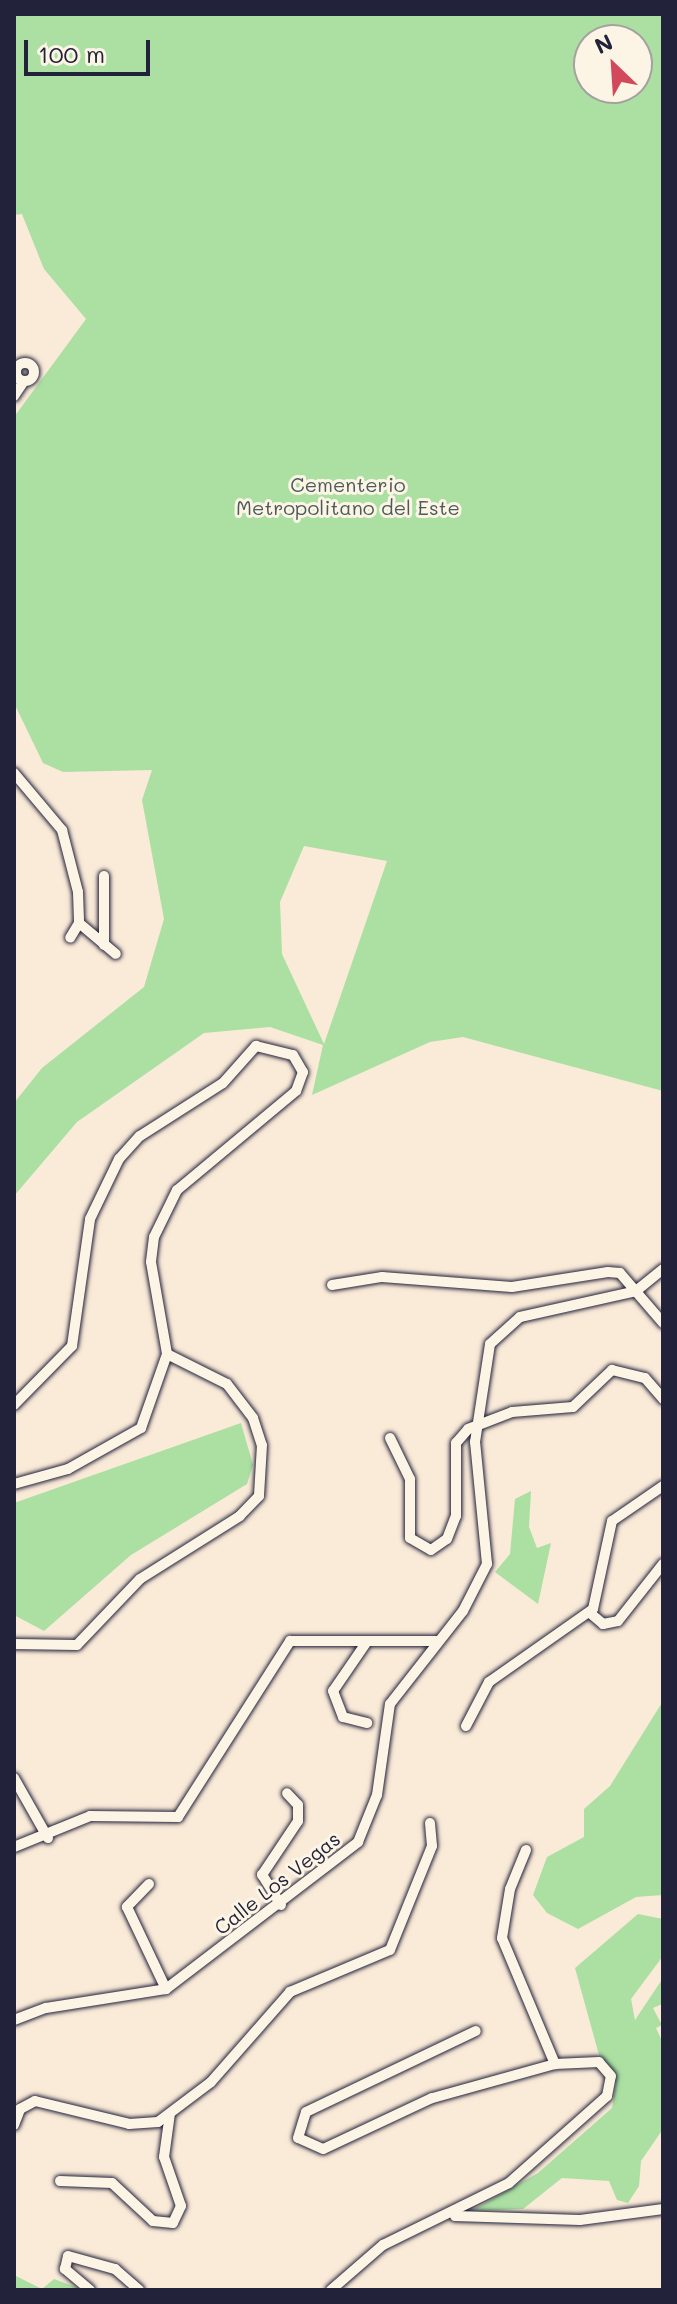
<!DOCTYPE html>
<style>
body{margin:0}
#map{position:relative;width:677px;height:2304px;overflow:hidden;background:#faead8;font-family:Mali,sans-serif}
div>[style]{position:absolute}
.green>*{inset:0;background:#abe0a2}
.roads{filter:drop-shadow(0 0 2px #22223b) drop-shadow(0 0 2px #22223b)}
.minor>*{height:10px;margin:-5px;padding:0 5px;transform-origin:5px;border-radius:5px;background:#fcf5e5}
.minor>.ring{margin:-5px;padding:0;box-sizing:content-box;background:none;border:10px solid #fcf5e5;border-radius:50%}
span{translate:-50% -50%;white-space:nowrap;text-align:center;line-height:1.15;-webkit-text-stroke:6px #fcf5e5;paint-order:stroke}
.park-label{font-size:20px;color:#4b5b5a}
.street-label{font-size:20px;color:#22223b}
.frame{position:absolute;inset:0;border:16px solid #22223b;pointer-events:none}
.north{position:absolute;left:573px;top:24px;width:80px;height:80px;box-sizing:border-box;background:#fcf5e5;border:2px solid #a5a1a1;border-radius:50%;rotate:335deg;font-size:22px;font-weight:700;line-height:32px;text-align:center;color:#22223b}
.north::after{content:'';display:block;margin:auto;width:28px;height:36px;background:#d1495b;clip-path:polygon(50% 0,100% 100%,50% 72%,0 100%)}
.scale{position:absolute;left:24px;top:40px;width:126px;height:36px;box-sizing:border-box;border:4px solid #22223b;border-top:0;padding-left:10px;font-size:24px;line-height:28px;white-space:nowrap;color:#22223b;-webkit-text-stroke:6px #fcf5e5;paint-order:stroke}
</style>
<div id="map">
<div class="green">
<div style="clip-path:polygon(evenodd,14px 14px,663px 14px,663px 1091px,463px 1037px,430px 1042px,312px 1095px,323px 1045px,270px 1027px,204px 1033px,77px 1122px,14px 1196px,14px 1103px,42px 1068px,144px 987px,164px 919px,142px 800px,152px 770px,63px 772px,43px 763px,14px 703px,14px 417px,86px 319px,44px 269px,22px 214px,14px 215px,14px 14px,637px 40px,637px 88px,589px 88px,589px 40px,637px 40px,14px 14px,304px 846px,387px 861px,324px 1044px,282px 954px,280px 902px,304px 846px)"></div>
<div style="clip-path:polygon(241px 1423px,253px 1465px,247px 1484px,131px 1555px,44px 1631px,14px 1615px,14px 1503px)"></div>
<div style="clip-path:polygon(531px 1491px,529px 1527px,537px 1548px,551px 1543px,538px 1604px,495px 1572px,510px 1554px,515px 1499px)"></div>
<div style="clip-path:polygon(663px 1701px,663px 1895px,636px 1897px,578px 1929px,547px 1913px,533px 1895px,547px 1857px,584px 1837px,584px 1809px,610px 1786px)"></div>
<div style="clip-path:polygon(638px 1914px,663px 1919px,663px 1956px,631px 1999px,635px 2020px,663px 1978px,662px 2004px,653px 2008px,662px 2025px,656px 2028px,663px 2043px,663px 2129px,641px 2161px,639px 2186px,628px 2203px,617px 2200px,609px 2181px,562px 2178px,523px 2209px,471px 2211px,538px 2173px,612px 2108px,616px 2084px,599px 2055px,575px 1968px)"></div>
<div style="clip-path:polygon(14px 2275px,42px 2289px,54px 2279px,84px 2290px,14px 2290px)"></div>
</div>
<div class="roads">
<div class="minor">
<div class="ring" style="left:16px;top:363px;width:8px;height:8px"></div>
<div style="left:14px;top:396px;width:18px;rotate:-56deg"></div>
<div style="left:14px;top:773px;width:75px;rotate:49.9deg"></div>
<div style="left:62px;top:830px;width:64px;rotate:75.5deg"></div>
<div style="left:78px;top:892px;width:31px;rotate:88deg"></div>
<div style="left:79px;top:923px;width:17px;rotate:121deg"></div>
<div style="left:79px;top:923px;width:48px;rotate:40deg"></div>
<div style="left:104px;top:945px;width:69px;rotate:-90deg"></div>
<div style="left:332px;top:1285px;width:51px;rotate:-9.1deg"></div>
<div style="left:382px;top:1277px;width:130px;rotate:4.4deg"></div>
<div style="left:512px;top:1287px;width:97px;rotate:-8.9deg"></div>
<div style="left:608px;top:1272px;width:12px;rotate:5deg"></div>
<div style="left:620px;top:1273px;width:66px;rotate:49.3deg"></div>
<div style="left:14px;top:1405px;width:83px;rotate:-45.5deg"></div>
<div style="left:72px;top:1346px;width:128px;rotate:-81.9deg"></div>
<div style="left:90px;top:1219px;width:67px;rotate:-64.2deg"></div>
<div style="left:119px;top:1159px;width:31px;rotate:-48deg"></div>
<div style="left:140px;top:1136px;width:98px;rotate:-32.6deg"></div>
<div style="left:223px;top:1083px;width:50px;rotate:-48.3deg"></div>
<div style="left:256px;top:1046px;width:38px;rotate:14deg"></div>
<div style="left:293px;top:1055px;width:20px;rotate:60deg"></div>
<div style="left:303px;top:1072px;width:20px;rotate:110deg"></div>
<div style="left:296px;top:1091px;width:155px;rotate:140.2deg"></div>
<div style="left:177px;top:1190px;width:52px;rotate:116.1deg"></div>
<div style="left:154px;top:1237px;width:25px;rotate:97deg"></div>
<div style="left:151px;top:1262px;width:93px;rotate:80.1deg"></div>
<div style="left:167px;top:1354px;width:67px;rotate:26.6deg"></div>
<div style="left:227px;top:1384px;width:43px;rotate:52.6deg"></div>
<div style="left:253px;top:1418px;width:28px;rotate:72deg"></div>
<div style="left:262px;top:1445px;width:51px;rotate:93.4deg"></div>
<div style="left:259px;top:1496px;width:28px;rotate:134deg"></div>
<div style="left:240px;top:1516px;width:118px;rotate:147.8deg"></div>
<div style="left:140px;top:1579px;width:91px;rotate:133.7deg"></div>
<div style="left:77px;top:1645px;width:63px;rotate:-179.1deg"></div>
<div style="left:390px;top:1438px;width:46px;rotate:64deg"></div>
<div style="left:410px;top:1479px;width:59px;rotate:90deg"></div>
<div style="left:410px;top:1538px;width:24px;rotate:30deg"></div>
<div style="left:431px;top:1550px;width:19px;rotate:-35deg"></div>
<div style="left:447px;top:1539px;width:25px;rotate:-69deg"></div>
<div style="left:456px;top:1516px;width:73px;rotate:-90deg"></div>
<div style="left:456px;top:1443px;width:18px;rotate:-49deg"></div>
<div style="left:468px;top:1429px;width:47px;rotate:-21.1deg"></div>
<div style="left:512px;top:1412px;width:61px;rotate:-4.7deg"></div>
<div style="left:573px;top:1407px;width:54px;rotate:-43.5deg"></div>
<div style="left:612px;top:1370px;width:34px;rotate:14deg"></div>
<div style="left:645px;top:1378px;width:28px;rotate:49deg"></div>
<div style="left:14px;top:1484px;width:56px;rotate:-15.5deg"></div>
<div style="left:68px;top:1469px;width:84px;rotate:-29.3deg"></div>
<div style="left:141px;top:1428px;width:78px;rotate:-70.6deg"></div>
<div style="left:590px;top:1613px;width:17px;rotate:40deg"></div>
<div style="left:603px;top:1624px;width:15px;rotate:-11deg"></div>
<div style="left:618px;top:1621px;width:73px;rotate:-51.7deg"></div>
<div style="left:366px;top:1643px;width:58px;rotate:124.5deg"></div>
<div style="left:333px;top:1691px;width:28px;rotate:69deg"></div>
<div style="left:343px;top:1717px;width:25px;rotate:14deg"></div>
<div style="left:466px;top:1726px;width:50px;rotate:-62.4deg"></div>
<div style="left:489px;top:1682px;width:127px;rotate:-35.1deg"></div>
<div style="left:593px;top:1609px;width:90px;rotate:-77.8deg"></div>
<div style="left:612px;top:1521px;width:62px;rotate:-34.5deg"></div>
<div style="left:14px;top:1778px;width:69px;rotate:60.5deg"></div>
<div style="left:14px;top:1847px;width:82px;rotate:-22.2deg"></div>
<div style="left:90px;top:1816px;width:88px;rotate:0.7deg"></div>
<div style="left:178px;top:1817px;width:209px;rotate:-57.5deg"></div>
<div style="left:290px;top:1641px;width:146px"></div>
<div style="left:526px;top:1850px;width:42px;rotate:112.3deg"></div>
<div style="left:510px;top:1889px;width:50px;rotate:99.3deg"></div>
<div style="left:502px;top:1938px;width:137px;rotate:67.2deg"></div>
<div style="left:149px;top:1884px;width:32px;rotate:134deg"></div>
<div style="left:127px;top:1907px;width:91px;rotate:64.6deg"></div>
<div style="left:281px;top:1905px;width:36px;rotate:-122deg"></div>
<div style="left:262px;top:1875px;width:65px;rotate:-56.3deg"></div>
<div style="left:298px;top:1821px;width:16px;rotate:-90deg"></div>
<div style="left:298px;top:1805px;width:16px;rotate:-133deg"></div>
<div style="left:14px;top:2020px;width:34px;rotate:-21deg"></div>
<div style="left:46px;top:2008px;width:121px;rotate:-9deg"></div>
<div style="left:166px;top:1989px;width:242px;rotate:-37.4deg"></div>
<div style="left:358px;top:1842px;width:51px;rotate:-68deg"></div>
<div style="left:377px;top:1795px;width:92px;rotate:-81.9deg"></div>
<div style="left:390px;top:1704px;width:118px;rotate:-51.9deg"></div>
<div style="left:463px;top:1611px;width:53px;rotate:-62.9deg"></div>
<div style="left:487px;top:1564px;width:123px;rotate:-95.6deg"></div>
<div style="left:475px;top:1442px;width:99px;rotate:-81.3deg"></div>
<div style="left:490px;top:1344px;width:40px;rotate:-42deg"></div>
<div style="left:520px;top:1317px;width:119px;rotate:-12.6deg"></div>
<div style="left:636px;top:1291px;width:35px;rotate:-39deg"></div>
<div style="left:14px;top:2125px;width:17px;rotate:-69deg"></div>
<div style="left:20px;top:2109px;width:17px;rotate:-28deg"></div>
<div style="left:35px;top:2101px;width:97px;rotate:13.7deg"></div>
<div style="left:129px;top:2124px;width:29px;rotate:-4deg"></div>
<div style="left:158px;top:2122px;width:66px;rotate:-37deg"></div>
<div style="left:211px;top:2082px;width:120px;rotate:-48.7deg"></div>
<div style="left:290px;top:1992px;width:108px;rotate:-22.8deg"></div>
<div style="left:390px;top:1950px;width:112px;rotate:-68deg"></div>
<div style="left:432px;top:1846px;width:23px;rotate:-95deg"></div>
<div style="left:60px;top:2181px;width:52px;rotate:2.2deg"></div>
<div style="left:112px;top:2183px;width:56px;rotate:42.8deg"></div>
<div style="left:153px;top:2221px;width:20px;rotate:6deg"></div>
<div style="left:173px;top:2223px;width:19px;rotate:-65deg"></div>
<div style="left:181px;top:2206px;width:52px;rotate:-109.1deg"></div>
<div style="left:164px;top:2157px;width:44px;rotate:-82.2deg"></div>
<div style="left:455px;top:2216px;width:125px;rotate:1.8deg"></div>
<div style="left:580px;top:2220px;width:84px;rotate:-7.5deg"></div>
<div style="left:90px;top:2290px;width:33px;rotate:-140deg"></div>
<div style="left:65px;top:2269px;width:13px;rotate:-77deg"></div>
<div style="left:68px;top:2256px;width:49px;rotate:15.5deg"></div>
<div style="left:115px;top:2269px;width:32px;rotate:41deg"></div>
<div style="left:331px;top:2290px;width:69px;rotate:-40.9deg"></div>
<div style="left:383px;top:2245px;width:140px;rotate:-26.2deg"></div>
<div style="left:509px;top:2183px;width:131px;rotate:-41.6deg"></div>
<div style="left:607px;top:2096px;width:20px;rotate:-79deg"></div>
<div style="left:611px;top:2076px;width:18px;rotate:-131deg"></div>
<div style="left:599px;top:2062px;width:44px;rotate:177.4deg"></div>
<div style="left:555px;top:2064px;width:128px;rotate:164.5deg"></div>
<div style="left:432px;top:2098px;width:120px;rotate:154.9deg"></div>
<div style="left:323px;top:2149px;width:27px;rotate:-156deg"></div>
<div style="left:298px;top:2138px;width:27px;rotate:-73deg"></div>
<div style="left:306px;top:2112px;width:188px;rotate:-25.5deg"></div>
</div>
</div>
<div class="park-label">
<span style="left:348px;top:496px">Cementerio<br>Metropolitano del Este</span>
</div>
<div class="street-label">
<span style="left:277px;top:1883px;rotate:-38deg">Calle Los Vegas</span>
</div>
<div class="frame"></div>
<div class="north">N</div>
<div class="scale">100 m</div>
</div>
